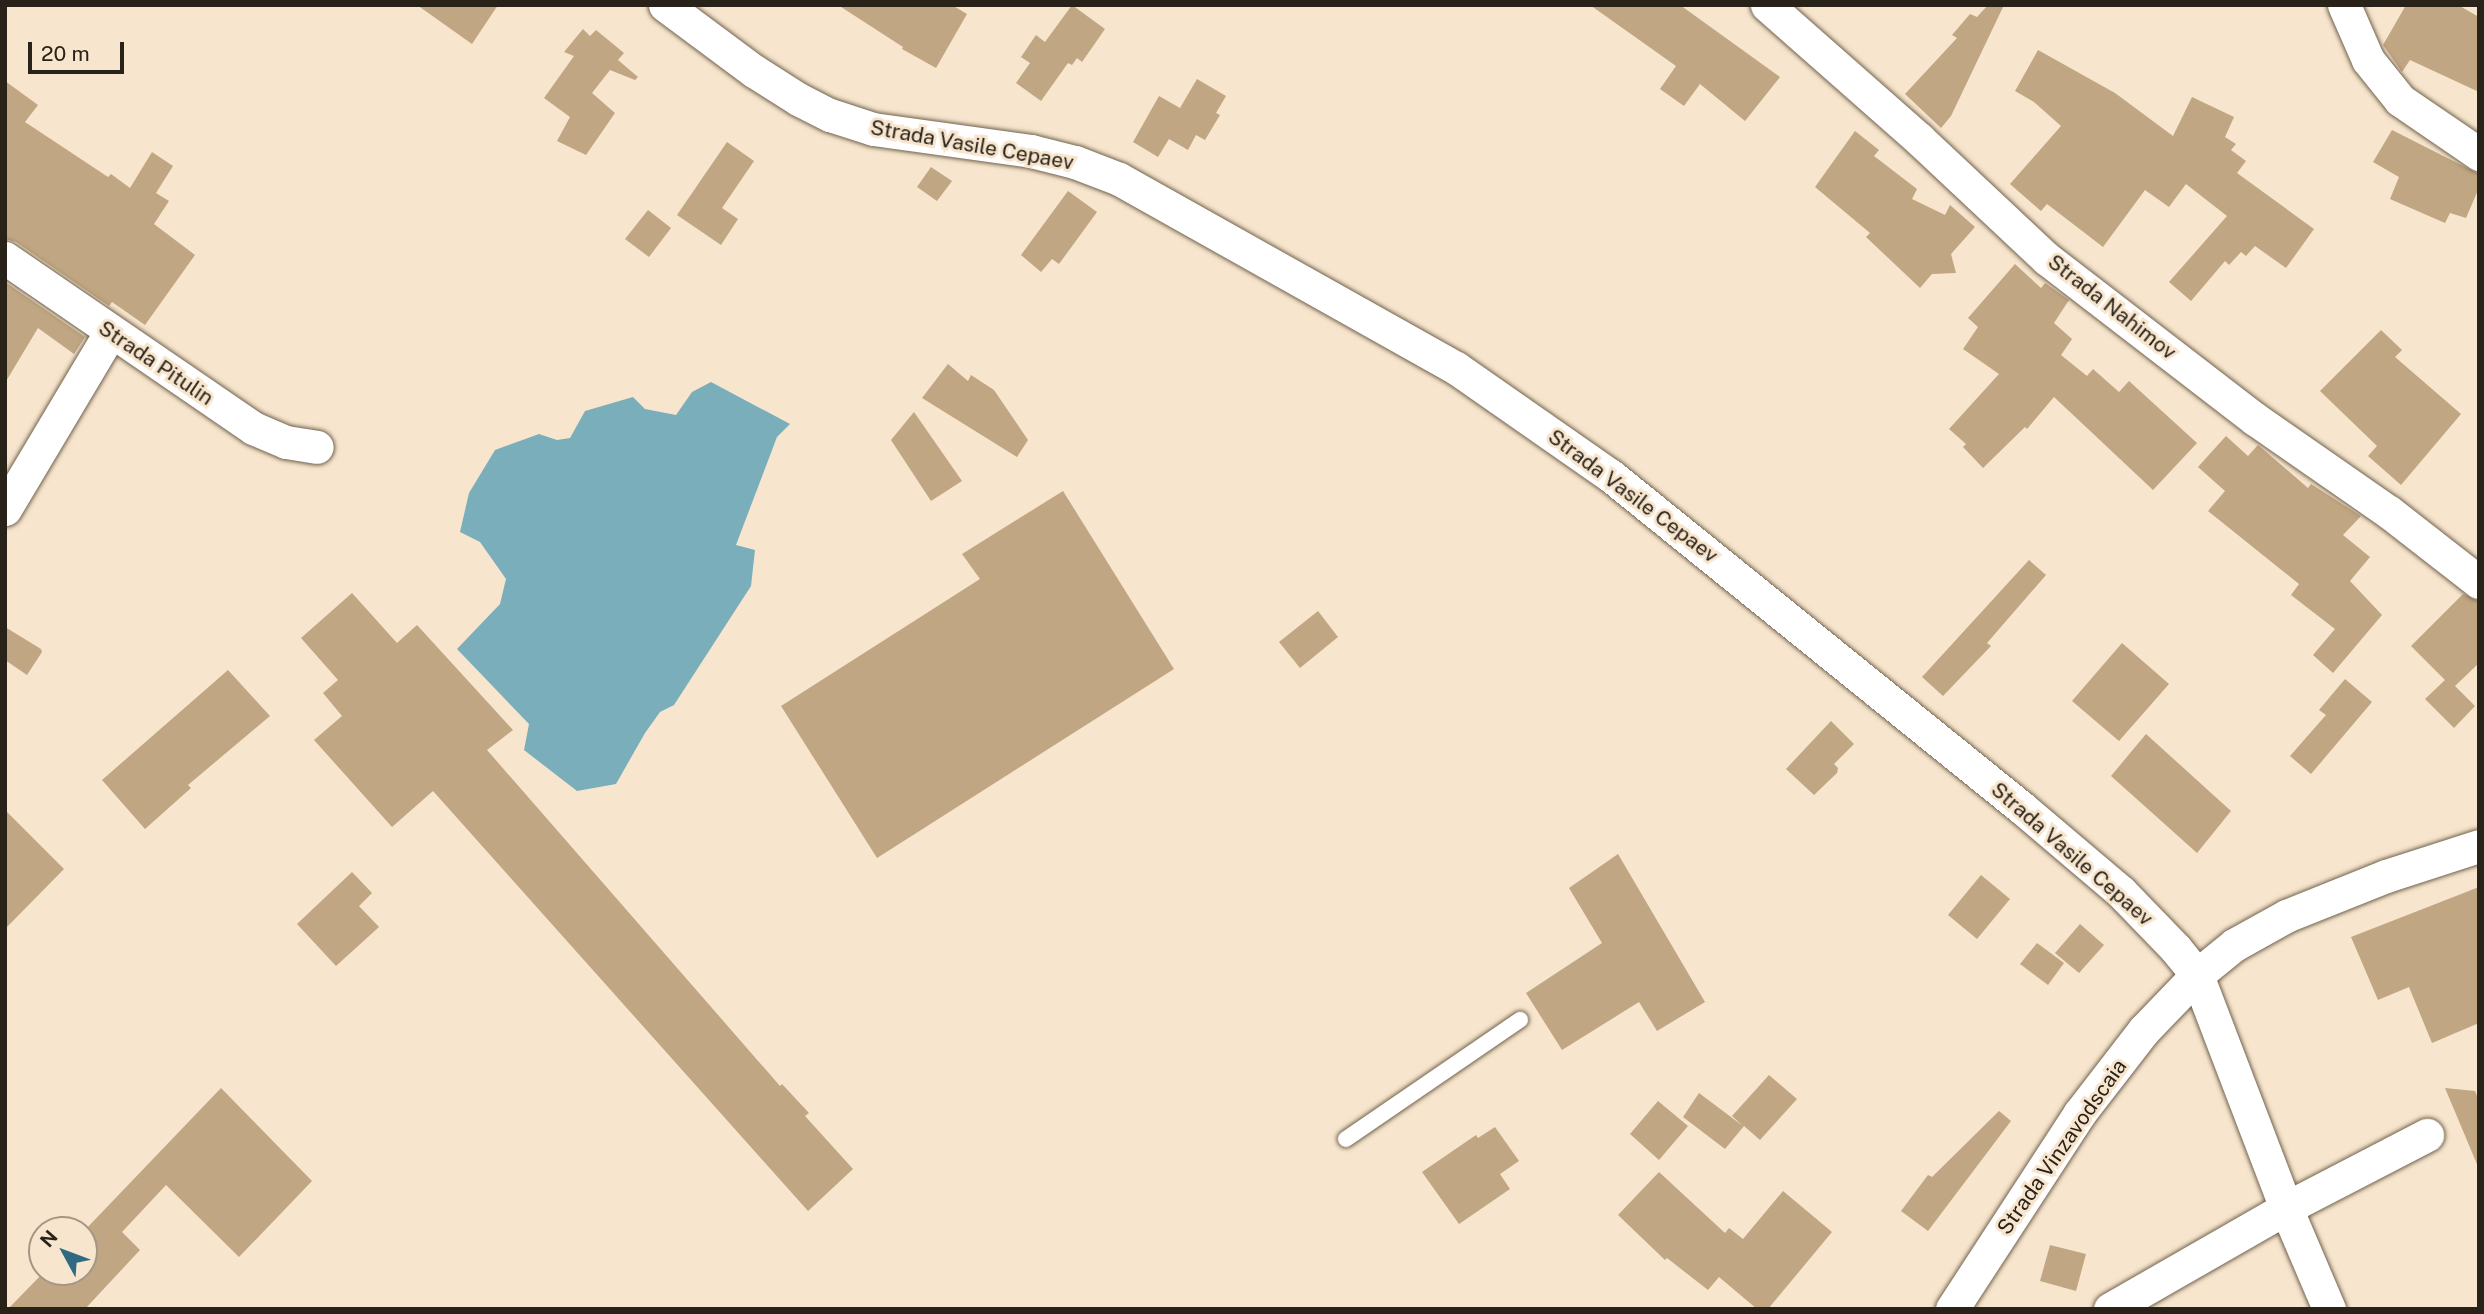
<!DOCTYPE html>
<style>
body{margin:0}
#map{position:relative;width:2484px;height:1314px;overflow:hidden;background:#f7e5cd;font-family:"Public Sans",sans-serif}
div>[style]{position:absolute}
.water>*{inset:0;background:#7baebb}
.building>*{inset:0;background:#c0a682}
.roads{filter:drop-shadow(0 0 2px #71624d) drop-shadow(0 0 2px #71624d)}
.lane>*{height:16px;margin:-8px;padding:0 8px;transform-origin:8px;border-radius:8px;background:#fff}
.street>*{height:33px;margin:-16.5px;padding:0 16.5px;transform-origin:16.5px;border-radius:16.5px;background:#fff}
span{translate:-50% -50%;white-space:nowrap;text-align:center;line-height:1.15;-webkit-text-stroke:6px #f7e5cd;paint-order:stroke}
.street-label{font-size:21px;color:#292219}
.frame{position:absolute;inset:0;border:7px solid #292219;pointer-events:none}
.north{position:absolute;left:28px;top:1216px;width:70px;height:70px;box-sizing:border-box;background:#f7e5cd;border:2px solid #a59785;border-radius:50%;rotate:311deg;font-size:19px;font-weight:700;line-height:28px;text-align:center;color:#292219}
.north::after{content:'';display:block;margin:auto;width:24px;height:32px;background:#2f6a82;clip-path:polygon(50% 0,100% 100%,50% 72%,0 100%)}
.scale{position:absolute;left:28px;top:42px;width:96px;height:32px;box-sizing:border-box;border:4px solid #292219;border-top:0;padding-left:9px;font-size:21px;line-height:24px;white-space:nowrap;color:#292219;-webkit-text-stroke:5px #f7e5cd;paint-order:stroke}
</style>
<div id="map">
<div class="water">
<div style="clip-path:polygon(711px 382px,790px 424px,777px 437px,736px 545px,755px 550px,751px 586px,674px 705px,660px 712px,645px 733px,616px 784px,577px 791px,524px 750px,529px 724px,457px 649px,500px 604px,506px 579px,480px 542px,460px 532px,469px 493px,495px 450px,539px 434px,557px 440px,570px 438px,585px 411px,633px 397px,645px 409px,676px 415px,692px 392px)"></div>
</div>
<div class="building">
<div style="clip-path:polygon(417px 5px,498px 5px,472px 44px)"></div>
<div style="clip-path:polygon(838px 5px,952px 5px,967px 14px,936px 68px,902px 49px,903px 47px)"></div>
<div style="clip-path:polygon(1072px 5px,1105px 29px,1082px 62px,1077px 58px,1072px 65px,1068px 63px,1041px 101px,1016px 83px,1030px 63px,1021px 57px,1036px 35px,1045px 42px)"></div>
<div style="clip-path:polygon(1590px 5px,1680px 5px,1780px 77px,1745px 121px,1700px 84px,1684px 106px,1660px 89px,1676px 66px)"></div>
<div style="clip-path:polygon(1988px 5px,2004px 5px,1951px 116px,1941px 128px,1905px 94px,1957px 38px,1952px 35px,1970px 14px,1977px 17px)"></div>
<div style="clip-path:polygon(2406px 5px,2458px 5px,2479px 17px,2479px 92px,2410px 60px,2402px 72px,2383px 45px)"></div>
<div style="clip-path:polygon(583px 29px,590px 36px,596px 30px,624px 53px,618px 60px,638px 77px,635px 80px,610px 70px,592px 93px,615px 113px,586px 155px,557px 141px,570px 117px,544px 98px,574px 56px,564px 52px)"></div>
<div style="clip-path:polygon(2038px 50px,2115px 93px,2173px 136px,2192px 97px,2234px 117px,2225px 137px,2236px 144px,2231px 150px,2246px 161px,2237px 173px,2314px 229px,2286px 268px,2255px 246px,2246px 256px,2241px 252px,2229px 265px,2225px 261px,2191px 301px,2169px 282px,2227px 216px,2186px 184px,2169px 207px,2145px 190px,2103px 247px,2047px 204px,2041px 211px,2010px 184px,2061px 126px,2034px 102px,2015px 91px)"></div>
<div style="clip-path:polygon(1197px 79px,1226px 96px,1216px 113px,1220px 115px,1205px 140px,1196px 135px,1188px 150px,1169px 139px,1158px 157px,1133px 142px,1159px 96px,1180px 108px)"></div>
<div style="clip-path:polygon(5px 81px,38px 105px,25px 122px,108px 177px,111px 174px,130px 188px,152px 152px,173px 166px,156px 193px,169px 201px,154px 224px,195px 255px,145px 325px,112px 302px,109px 306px,16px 242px,5px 239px)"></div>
<div style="clip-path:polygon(2392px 130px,2479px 174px,2479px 188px,2466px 218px,2450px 213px,2445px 223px,2390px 199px,2399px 177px,2373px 162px)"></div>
<div style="clip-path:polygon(1855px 131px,1879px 150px,1874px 156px,1917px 189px,1912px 199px,1945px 215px,1950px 205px,1975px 227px,1951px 254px,1956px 273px,1932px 274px,1920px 288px,1866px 237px,1870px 233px,1815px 187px)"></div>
<div style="clip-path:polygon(727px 142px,754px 161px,722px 208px,738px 219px,721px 245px,677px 215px)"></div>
<div style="clip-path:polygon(931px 167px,952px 181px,937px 201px,917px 187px)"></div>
<div style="clip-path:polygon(1068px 191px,1097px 212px,1059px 264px,1052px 259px,1041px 272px,1021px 255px)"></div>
<div style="clip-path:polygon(648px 210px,671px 228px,649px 257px,625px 239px)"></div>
<div style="clip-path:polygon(2015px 264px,2041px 288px,2045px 283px,2069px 300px,2054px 323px,2072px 339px,2061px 355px,2087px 376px,2093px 369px,2119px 392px,2129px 381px,2197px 443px,2153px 490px,2054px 397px,2027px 429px,2025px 427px,1983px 468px,1963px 447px,1966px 444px,1949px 429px,1999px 374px,1963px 349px,1978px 327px,1968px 318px)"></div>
<div style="clip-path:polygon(5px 282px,85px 337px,74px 354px,38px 328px,5px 383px)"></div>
<div style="clip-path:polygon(2381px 330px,2402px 350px,2395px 357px,2461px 414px,2401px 485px,2368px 456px,2377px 446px,2320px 391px)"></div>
<div style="clip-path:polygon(948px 364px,968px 381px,971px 375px,994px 390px,1028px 440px,1017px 457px,922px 398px)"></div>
<div style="clip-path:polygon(914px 412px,962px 481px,931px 501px,891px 440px)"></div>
<div style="clip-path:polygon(2226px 436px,2248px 456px,2258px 445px,2308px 488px,2311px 484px,2361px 516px,2343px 535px,2370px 557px,2350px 581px,2382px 615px,2333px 673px,2313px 655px,2335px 629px,2291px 595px,2299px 584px,2208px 511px,2225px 491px,2198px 467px)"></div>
<div style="clip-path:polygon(1063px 491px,1174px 669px,877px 858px,781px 706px,980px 579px,962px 554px)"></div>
<div style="clip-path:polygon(2029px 560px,2046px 575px,1987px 643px,1991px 646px,1943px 696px,1922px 677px)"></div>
<div style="clip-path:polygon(352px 593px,397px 643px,417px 625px,513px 730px,487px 750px,780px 1086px,782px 1084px,809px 1113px,805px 1116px,853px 1169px,808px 1211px,433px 791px,392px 827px,314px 740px,342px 716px,323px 693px,338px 680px,301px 638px)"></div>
<div style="clip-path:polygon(2463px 594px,2479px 601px,2479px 663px,2455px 686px,2475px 706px,2454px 728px,2425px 699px,2445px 680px,2411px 646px)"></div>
<div style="clip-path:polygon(1318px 611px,1338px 637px,1300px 668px,1279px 642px)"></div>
<div style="clip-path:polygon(5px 627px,41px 649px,42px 652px,27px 675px,5px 660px)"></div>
<div style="clip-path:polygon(2122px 643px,2169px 684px,2119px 741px,2072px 701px)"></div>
<div style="clip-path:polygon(228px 670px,270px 716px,188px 785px,191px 788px,145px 829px,102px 780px)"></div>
<div style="clip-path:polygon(2345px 679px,2372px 702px,2311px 774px,2290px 756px,2326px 715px,2319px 710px)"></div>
<div style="clip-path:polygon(1831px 721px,1854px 744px,1834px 764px,1838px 768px,1837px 773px,1814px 795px,1786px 769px)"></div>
<div style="clip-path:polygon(2146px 734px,2231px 811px,2197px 853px,2111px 776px)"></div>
<div style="clip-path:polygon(5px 810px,64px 869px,5px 929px)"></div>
<div style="clip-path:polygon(1618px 854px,1705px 1002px,1657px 1031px,1639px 1002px,1562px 1050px,1526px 993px,1602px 943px,1569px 888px)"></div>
<div style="clip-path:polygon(352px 872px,372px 893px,359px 906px,379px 927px,336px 966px,297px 924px)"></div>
<div style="clip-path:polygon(1981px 875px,2010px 899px,1977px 939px,1948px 915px)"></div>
<div style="clip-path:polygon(2479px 887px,2479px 1023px,2432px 1043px,2409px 987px,2378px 1000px,2351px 937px)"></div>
<div style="clip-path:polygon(2080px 924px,2104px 945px,2079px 973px,2055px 953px)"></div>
<div style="clip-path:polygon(2037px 943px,2064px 963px,2048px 985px,2020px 964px)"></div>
<div style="clip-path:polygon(1769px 1075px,1797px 1099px,1760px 1140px,1744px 1126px,1725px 1149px,1683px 1117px,1699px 1093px,1743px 1126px,1732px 1116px)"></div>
<div style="clip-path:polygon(221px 1088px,312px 1181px,239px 1257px,166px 1185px,122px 1232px,140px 1250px,85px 1309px,8px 1309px,44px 1272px,84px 1272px,84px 1231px)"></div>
<div style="clip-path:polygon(2445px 1088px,2475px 1091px,2479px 1101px,2479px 1169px)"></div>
<div style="clip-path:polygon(1658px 1101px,1688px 1126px,1659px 1160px,1630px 1134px)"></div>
<div style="clip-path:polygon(1999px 1111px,2011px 1121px,1928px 1231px,1901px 1211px,1928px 1175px,1932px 1177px)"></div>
<div style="clip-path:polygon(1495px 1127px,1519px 1161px,1500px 1174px,1510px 1189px,1459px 1224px,1422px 1172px,1476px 1135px,1478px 1138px)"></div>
<div style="clip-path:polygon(1659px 1172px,1725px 1233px,1729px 1228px,1743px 1239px,1783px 1191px,1832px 1232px,1768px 1309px,1757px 1309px,1719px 1277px,1708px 1290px,1667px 1258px,1665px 1260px,1618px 1215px)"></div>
<div style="clip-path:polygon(2050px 1245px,2086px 1254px,2076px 1291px,2040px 1281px)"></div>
</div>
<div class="roads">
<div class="lane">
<div style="left:1346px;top:1139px;width:211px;rotate:-34.4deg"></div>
</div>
<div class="street">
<div style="left:665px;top:5px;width:111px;rotate:36.6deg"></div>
<div style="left:754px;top:71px;width:52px;rotate:32.5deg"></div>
<div style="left:798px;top:99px;width:36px;rotate:27deg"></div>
<div style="left:830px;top:115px;width:45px;rotate:18deg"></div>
<div style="left:873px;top:129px;width:160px;rotate:7.9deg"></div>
<div style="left:1031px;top:151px;width:45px;rotate:14deg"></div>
<div style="left:1075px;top:162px;width:47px;rotate:21.1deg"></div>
<div style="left:1119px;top:179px;width:386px;rotate:29.3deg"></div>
<div style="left:1456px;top:368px;width:189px;rotate:34.9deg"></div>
<div style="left:1611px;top:476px;width:528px;rotate:38.93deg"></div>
<div style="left:2022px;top:808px;width:130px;rotate:40.3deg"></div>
<div style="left:2121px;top:892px;width:79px;rotate:46deg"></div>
<div style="left:2176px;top:949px;width:33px;rotate:51deg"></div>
<div style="left:2197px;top:975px;width:249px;rotate:69.1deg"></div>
<div style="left:2286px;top:1208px;width:110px;rotate:66.9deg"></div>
<div style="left:1767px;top:5px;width:203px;rotate:41.4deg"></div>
<div style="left:1919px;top:139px;width:175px;rotate:43.2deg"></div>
<div style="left:2047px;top:259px;width:262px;rotate:37.6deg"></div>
<div style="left:2255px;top:419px;width:163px;rotate:34.8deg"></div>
<div style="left:2389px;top:512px;width:114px;rotate:37.9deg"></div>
<div style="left:2344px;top:5px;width:60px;rotate:66.4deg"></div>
<div style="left:2368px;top:60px;width:51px;rotate:51.3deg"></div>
<div style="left:2400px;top:100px;width:96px;rotate:34.4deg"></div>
<div style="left:5px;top:258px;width:301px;rotate:34.4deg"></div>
<div style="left:253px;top:428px;width:36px;rotate:23deg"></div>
<div style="left:286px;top:442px;width:31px;rotate:9deg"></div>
<div style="left:5px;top:509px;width:205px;rotate:-59.2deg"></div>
<div style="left:1952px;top:1309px;width:233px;rotate:-56.9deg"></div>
<div style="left:2079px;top:1114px;width:106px;rotate:-52.3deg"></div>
<div style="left:2144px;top:1030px;width:76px;rotate:-46.1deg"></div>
<div style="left:2197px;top:975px;width:48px;rotate:-39deg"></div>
<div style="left:2234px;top:945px;width:60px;rotate:-29.1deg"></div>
<div style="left:2286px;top:916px;width:108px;rotate:-21.8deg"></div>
<div style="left:2386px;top:876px;width:98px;rotate:-17.9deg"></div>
<div style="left:2110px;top:1309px;width:203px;rotate:-29.8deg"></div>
<div style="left:2286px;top:1208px;width:159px;rotate:-27.4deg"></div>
</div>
</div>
<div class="street-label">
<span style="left:972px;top:145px;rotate:10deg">Strada Vasile Cepaev</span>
<span style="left:2112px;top:307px;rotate:38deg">Strada Nahimov</span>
<span style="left:156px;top:363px;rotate:34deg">Strada Pitulin</span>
<span style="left:1633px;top:496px;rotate:37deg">Strada Vasile Cepaev</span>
<span style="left:2072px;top:854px;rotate:41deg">Strada Vasile Cepaev</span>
<span style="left:2062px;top:1147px;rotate:-55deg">Strada Vinzavodscaia</span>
</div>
<div class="frame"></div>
<div class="north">N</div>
<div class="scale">20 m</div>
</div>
